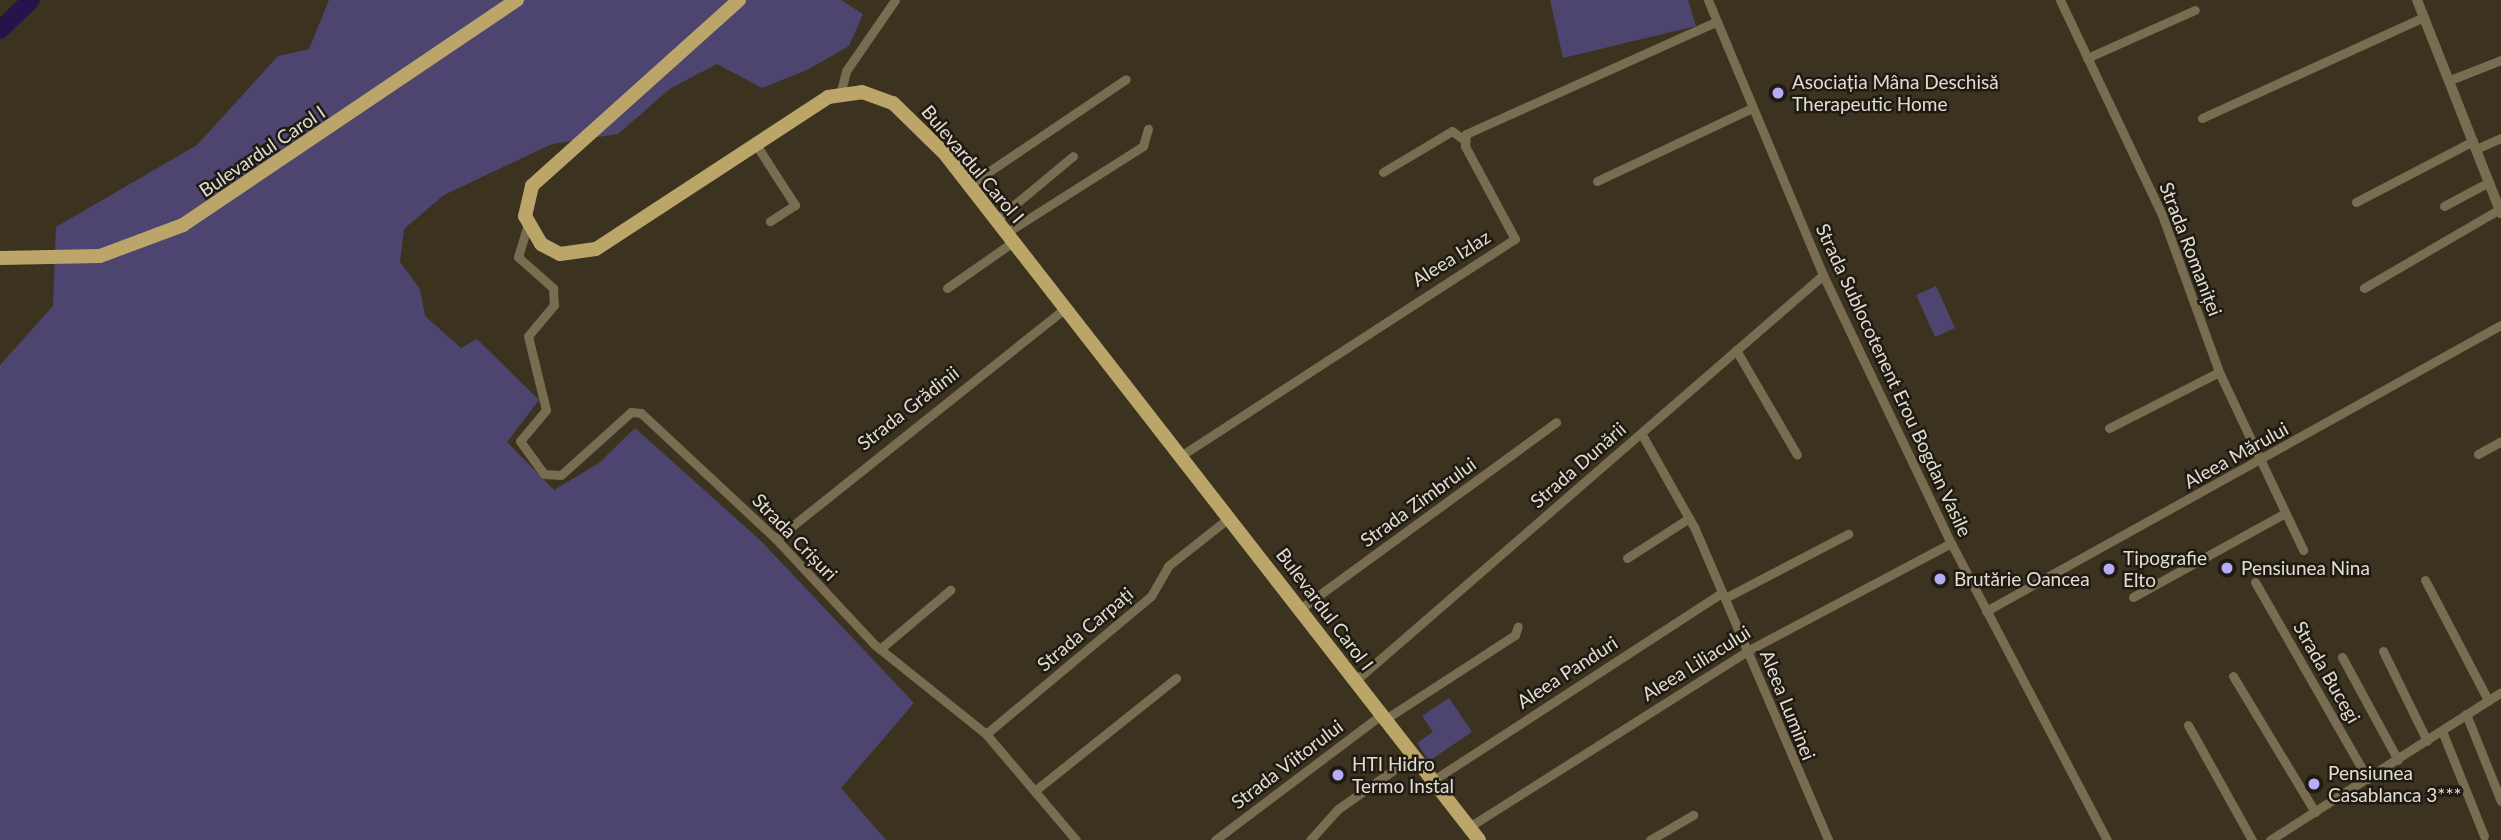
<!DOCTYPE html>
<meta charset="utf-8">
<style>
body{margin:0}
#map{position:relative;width:2501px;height:840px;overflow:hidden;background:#3b3320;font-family:Lato,sans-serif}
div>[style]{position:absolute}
.green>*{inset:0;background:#4d456f}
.river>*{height:18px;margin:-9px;padding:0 9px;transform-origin:9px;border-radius:9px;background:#25134c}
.minor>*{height:9px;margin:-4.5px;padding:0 4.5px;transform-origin:4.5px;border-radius:4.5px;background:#786d50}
.tertiary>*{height:10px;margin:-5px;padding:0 5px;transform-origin:5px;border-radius:5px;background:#786d50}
.primary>*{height:14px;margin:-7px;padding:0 7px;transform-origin:7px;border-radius:7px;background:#bca568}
.dots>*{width:19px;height:19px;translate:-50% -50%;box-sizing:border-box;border:4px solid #1f1b13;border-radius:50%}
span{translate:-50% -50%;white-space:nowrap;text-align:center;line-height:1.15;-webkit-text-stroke:5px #1f1b13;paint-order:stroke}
.poi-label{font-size:19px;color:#e2ddd1}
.left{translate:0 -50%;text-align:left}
.street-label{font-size:19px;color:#e2ddd1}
</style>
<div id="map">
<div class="green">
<div style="clip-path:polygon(329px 0,841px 0,863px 14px,849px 46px,807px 70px,762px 88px,717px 64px,671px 88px,618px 134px,552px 144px,444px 195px,404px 229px,400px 262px,420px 289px,425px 316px,461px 348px,477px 339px,539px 400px,507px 442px,554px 490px,599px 463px,635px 428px,761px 541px,914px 703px,841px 788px,886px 840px,0 840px,0 365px,53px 306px,56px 227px,197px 145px,278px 56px,309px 49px)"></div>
<div style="clip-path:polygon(1550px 0,1688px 0,1696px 26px,1563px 58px)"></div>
<div style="clip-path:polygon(1936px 286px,1955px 328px,1935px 337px,1916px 295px)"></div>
<div style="clip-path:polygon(1449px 698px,1472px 732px,1429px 761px,1417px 743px,1433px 732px,1422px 716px)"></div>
</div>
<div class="river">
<div style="left:0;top:30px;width:43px;rotate:-44.1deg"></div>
</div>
<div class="minor">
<div style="left:1708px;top:0;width:298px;rotate:67.3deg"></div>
<div style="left:1823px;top:275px;width:297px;rotate:64.5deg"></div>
<div style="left:1951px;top:543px;width:335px;rotate:62.3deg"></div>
<div style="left:2060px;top:0;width:238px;rotate:64.6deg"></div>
<div style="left:2162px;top:215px;width:167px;rotate:70deg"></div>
<div style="left:2219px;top:372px;width:197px;rotate:64.7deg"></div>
<div style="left:2087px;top:58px;width:118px;rotate:-24deg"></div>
<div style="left:2450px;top:80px;width:55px;rotate:-21.4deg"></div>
<div style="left:840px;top:94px;width:24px;rotate:-75deg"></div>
<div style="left:846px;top:71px;width:86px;rotate:-55.4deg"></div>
<div style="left:2202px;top:118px;width:244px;rotate:-24.5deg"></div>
<div style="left:755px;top:143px;width:74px;rotate:57.2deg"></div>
<div style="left:795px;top:205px;width:30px;rotate:147deg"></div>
<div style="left:2476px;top:149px;width:27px;rotate:-24deg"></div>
<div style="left:1383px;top:172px;width:80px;rotate:-30.7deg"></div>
<div style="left:1452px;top:131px;width:15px;rotate:37deg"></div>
<div style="left:1597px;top:181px;width:171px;rotate:-25.2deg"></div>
<div style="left:969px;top:185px;width:189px;rotate:-34deg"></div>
<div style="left:2356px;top:202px;width:132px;rotate:-27.5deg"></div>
<div style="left:2444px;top:206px;width:51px;rotate:-28.1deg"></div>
<div style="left:996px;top:220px;width:100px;rotate:-39.7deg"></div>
<div style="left:528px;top:224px;width:34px;rotate:107deg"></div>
<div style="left:518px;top:257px;width:47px;rotate:41.5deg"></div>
<div style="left:553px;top:288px;width:17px;rotate:87deg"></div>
<div style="left:554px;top:305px;width:40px;rotate:130deg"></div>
<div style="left:528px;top:336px;width:76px;rotate:76.3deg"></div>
<div style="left:546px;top:410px;width:40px;rotate:130deg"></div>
<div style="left:520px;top:441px;width:41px;rotate:54deg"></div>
<div style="left:544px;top:474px;width:17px;rotate:3deg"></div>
<div style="left:561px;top:475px;width:94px;rotate:-42deg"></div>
<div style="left:631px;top:412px;width:10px;rotate:6deg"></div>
<div style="left:641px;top:413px;width:185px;rotate:43deg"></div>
<div style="left:776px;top:539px;width:145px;rotate:47deg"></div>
<div style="left:875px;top:645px;width:142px;rotate:38.7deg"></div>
<div style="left:986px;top:734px;width:139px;rotate:49.7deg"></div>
<div style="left:1006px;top:233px;width:162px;rotate:-32.4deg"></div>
<div style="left:1143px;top:146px;width:18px;rotate:-74deg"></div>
<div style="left:947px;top:288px;width:80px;rotate:-34.9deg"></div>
<div style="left:2364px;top:288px;width:157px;rotate:-30.2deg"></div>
<div style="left:1736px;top:350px;width:121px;rotate:59.8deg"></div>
<div style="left:2109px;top:428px;width:123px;rotate:-27deg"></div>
<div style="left:1641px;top:433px;width:110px;rotate:60.6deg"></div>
<div style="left:1695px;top:529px;width:338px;rotate:66.8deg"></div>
<div style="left:2478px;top:454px;width:26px;rotate:-29deg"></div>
<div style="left:1182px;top:455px;width:397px;rotate:-33deg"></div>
<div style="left:1515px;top:239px;width:106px;rotate:-118.3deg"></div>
<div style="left:1465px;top:146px;width:12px;rotate:-85deg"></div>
<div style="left:1466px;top:134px;width:275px;rotate:-24.2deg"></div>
<div style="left:776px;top:539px;width:370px;rotate:-38.6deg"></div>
<div style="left:1627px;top:558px;width:74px;rotate:-32.8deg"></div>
<div style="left:2425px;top:580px;width:136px;rotate:62.3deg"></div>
<div style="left:2255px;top:582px;width:227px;rotate:60.2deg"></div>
<div style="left:2133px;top:597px;width:174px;rotate:-28.9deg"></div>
<div style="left:1725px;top:598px;width:139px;rotate:-27.5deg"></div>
<div style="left:1300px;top:609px;width:317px;rotate:-36.1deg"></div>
<div style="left:1986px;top:611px;width:589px;rotate:-29.05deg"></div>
<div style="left:880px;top:649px;width:92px;rotate:-40.1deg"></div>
<div style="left:2383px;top:651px;width:100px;rotate:63.9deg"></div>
<div style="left:2342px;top:657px;width:117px;rotate:61.5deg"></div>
<div style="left:2233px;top:676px;width:159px;rotate:58.9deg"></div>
<div style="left:1355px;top:681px;width:620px;rotate:-40.94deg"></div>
<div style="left:2466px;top:714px;width:94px;rotate:68.1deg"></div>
<div style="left:1384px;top:720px;width:156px;rotate:-33deg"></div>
<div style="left:1515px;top:635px;width:9px;rotate:-72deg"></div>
<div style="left:2188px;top:725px;width:132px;rotate:60.9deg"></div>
<div style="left:2442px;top:731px;width:113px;rotate:68.2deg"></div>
<div style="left:986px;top:734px;width:215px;rotate:-39.9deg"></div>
<div style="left:1151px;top:596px;width:34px;rotate:-60deg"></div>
<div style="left:1168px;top:566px;width:79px;rotate:-38.3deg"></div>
<div style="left:1432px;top:781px;width:346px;rotate:-33deg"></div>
<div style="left:1037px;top:789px;width:178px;rotate:-38.6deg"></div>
<div style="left:1469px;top:827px;width:329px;rotate:-32.3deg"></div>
<div style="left:1747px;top:651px;width:231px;rotate:-27.9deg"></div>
<div style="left:1215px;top:840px;width:208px;rotate:-37deg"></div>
<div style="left:1310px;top:840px;width:42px;rotate:-47.9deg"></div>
<div style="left:1338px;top:809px;width:90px;rotate:-35.1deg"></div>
<div style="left:1650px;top:840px;width:50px;rotate:-30.2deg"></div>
<div style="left:2270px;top:840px;width:274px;rotate:-32.6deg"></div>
</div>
<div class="tertiary">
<div style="left:2417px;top:0;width:229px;rotate:68.5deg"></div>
</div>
<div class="primary">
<div style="left:739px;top:0;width:278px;rotate:138.1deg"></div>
<div style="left:532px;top:186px;width:31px;rotate:103deg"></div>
<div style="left:525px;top:216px;width:32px;rotate:60deg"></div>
<div style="left:541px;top:244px;width:21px;rotate:28deg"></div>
<div style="left:560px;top:254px;width:36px;rotate:-8deg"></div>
<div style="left:596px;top:249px;width:277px;rotate:-33.2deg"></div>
<div style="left:828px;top:97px;width:34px;rotate:-8deg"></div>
<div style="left:862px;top:92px;width:33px;rotate:20deg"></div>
<div style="left:893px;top:103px;width:73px;rotate:44.4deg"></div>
<div style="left:945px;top:154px;width:869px;rotate:52.1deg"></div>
<div style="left:0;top:258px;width:100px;rotate:-1.1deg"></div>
<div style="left:100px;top:256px;width:89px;rotate:-20.5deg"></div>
<div style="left:183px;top:225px;width:403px;rotate:-34deg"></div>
</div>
<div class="dots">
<div style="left:1778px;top:93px;background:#b8abf7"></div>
<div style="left:2227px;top:568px;background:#b8abf7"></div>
<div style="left:2109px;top:569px;background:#b8abf7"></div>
<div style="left:1940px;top:579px;background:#b8abf7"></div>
<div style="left:1338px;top:775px;background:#b8abf7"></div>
<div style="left:2314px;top:784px;background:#b8abf7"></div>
</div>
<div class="poi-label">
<span class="left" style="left:1792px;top:93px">Asociația Mâna Deschisă<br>Therapeutic Home</span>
<span class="left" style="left:2123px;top:569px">Tipografie<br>Elto</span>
<span class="left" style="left:2241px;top:568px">Pensiunea Nina</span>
<span class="left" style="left:1954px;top:579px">Brutărie Oancea</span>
<span class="left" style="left:1352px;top:775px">HTI Hidro<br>Termo Instal</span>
<span class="left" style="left:2328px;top:784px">Pensiunea<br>Casablanca 3***</span>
</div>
<div class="street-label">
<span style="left:262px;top:151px;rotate:-34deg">Bulevardul Carol I</span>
<span style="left:973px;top:164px;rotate:50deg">Bulevardul Carol I</span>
<span style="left:2191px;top:249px;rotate:69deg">Strada Romaniței</span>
<span style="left:1451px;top:258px;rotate:-32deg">Aleea Izlaz</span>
<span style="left:1894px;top:380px;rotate:65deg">Strada Sublocotenent Erou Bogdan Vasile</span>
<span style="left:908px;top:408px;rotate:-38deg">Strada Grădinii</span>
<span style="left:2236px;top:455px;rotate:-29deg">Aleea Mărului</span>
<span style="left:1578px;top:465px;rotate:-41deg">Strada Dunării</span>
<span style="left:1418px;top:502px;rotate:-36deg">Strada Zimbrului</span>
<span style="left:795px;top:537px;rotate:46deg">Strada Crișuri</span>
<span style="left:1325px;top:609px;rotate:53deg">Bulevardul Carol I</span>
<span style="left:1085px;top:629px;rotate:-40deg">Strada Carpați</span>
<span style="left:1696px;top:663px;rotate:-32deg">Aleea Liliacului</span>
<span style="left:1567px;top:672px;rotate:-33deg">Aleea Panduri</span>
<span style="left:2327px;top:672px;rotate:60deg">Strada Bucegi</span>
<span style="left:1788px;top:705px;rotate:68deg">Aleea Luminei</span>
<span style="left:1287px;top:764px;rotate:-37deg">Strada Viitorului</span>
</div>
</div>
